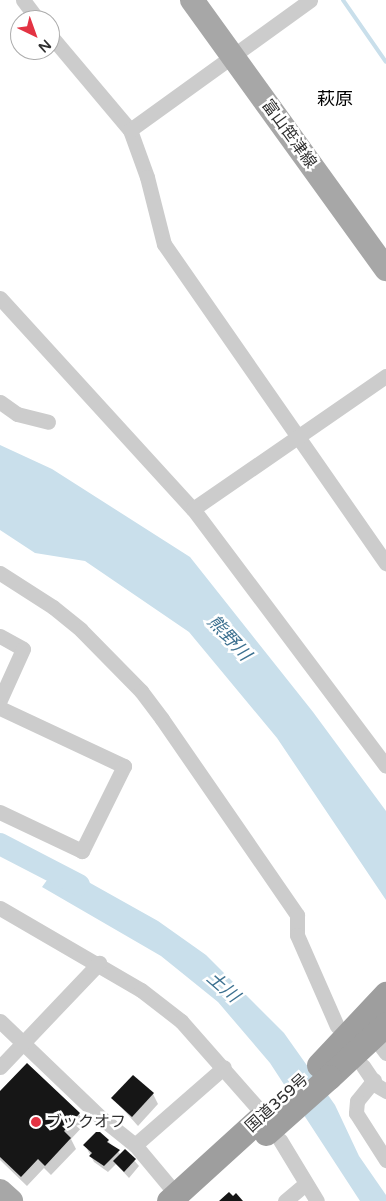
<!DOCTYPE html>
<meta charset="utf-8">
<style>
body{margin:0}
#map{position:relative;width:386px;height:1201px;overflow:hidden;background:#fff;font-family:"Varela Round","Noto Sans JP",sans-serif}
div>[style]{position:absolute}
.water>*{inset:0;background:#c9dfeb}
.shadow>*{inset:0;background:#0003}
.stream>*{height:4px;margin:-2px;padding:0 2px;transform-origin:2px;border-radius:2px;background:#c9dfeb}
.river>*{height:22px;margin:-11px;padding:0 11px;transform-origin:11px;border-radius:11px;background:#c9dfeb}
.building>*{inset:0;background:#161616}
.minor>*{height:15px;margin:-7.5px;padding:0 7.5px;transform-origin:7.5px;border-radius:7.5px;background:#ccc}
.primary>*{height:24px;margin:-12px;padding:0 12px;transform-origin:12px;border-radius:12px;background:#a7a7a7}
.trunk>*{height:25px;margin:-12.5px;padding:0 12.5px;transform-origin:12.5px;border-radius:12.5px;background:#9e9e9e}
.trunk-bridge>*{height:25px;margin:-12.5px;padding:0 12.5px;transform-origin:12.5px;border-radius:12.5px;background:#9e9e9e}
.dots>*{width:14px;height:14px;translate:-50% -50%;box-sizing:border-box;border:2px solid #fff;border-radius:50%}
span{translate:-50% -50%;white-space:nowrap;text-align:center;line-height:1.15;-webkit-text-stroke:5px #fff;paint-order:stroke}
.street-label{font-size:16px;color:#2f2f2f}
.poi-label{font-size:16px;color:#2f2f2f}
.left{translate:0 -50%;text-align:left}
.neighbourhood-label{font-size:18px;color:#000}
.water-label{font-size:18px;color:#3d7190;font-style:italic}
.north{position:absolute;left:10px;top:10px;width:50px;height:50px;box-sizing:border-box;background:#fff;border:1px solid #acacac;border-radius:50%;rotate:138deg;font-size:14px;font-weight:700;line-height:20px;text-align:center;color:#2f2f2f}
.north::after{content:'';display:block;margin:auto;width:18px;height:22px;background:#e33343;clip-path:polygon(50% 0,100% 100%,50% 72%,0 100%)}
</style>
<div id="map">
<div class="water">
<div style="clip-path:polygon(0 445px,52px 469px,190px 557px,313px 712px,386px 811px,386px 900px,277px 738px,189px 632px,85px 561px,35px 553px,0 530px)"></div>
<div style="clip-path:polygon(58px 865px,158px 921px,206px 955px,284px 1033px,335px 1105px,359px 1156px,386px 1195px,386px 1201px,360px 1201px,270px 1063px,218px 1002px,161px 956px,42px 887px)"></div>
</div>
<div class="shadow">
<div style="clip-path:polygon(0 1092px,79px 1114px,85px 1124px,71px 1139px,76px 1149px,51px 1175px,44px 1168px,27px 1186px,0 1160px)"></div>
<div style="clip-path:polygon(153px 1094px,158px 1104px,138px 1126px,113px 1098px)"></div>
<div style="clip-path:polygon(108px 1141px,121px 1155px,125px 1150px,139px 1166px,129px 1178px,116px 1164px,108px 1172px,94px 1162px,85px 1145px)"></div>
</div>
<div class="stream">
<div style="left:343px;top:0;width:75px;rotate:55.3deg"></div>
</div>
<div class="river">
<div style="left:0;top:844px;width:89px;rotate:27.4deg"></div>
</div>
<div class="building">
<div style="clip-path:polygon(27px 1063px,80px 1113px,64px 1131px,71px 1138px,45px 1166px,38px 1159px,21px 1177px,0 1157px,0 1091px)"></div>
<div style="clip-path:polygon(133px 1075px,154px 1093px,132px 1117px,111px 1098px)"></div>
<div style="clip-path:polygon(96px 1132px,100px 1132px,109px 1140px,107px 1142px,120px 1150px,104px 1166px,89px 1156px,92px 1153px,83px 1145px)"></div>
<div style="clip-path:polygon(125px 1149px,136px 1159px,124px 1172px,113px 1161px)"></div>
<div style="clip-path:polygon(229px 1192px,233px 1196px,236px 1193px,243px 1201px,219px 1201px)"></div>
</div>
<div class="minor">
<div style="left:23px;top:0;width:25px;rotate:53deg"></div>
<div style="left:50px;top:35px;width:124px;rotate:49.9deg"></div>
<div style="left:130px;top:130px;width:50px;rotate:70.1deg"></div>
<div style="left:147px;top:177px;width:69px;rotate:75.8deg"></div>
<div style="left:164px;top:244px;width:389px;rotate:55.2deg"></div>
<div style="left:130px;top:130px;width:222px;rotate:-35.8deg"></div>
<div style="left:0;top:298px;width:286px;rotate:47.6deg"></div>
<div style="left:193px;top:509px;width:321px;rotate:53.1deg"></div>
<div style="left:0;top:402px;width:21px;rotate:35deg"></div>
<div style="left:17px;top:414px;width:32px;rotate:14deg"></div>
<div style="left:193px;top:509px;width:234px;rotate:-34.6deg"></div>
<div style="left:0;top:573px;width:63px;rotate:32.7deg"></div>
<div style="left:53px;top:607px;width:36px;rotate:39deg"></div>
<div style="left:81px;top:630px;width:86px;rotate:45.5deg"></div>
<div style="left:141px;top:691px;width:35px;rotate:53deg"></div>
<div style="left:162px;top:719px;width:238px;rotate:55.4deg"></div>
<div style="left:297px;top:915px;width:20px;rotate:90deg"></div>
<div style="left:297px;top:935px;width:99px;rotate:66.3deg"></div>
<div style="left:0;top:636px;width:26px;rotate:29deg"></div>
<div style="left:23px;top:649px;width:56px;rotate:114.3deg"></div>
<div style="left:0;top:708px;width:137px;rotate:25.1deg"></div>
<div style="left:124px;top:766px;width:95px;rotate:116.3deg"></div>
<div style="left:82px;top:851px;width:91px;rotate:-154.6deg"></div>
<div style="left:0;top:908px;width:163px;rotate:30.2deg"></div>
<div style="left:141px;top:990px;width:51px;rotate:37.8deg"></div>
<div style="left:181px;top:1021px;width:113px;rotate:48.6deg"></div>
<div style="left:0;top:1021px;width:139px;rotate:43.8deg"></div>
<div style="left:100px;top:1117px;width:45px;rotate:38.7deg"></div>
<div style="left:135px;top:1145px;width:64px;rotate:50.1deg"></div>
<div style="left:380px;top:1045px;width:10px;rotate:53deg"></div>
<div style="left:363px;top:1066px;width:23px;rotate:56deg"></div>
<div style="left:376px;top:1085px;width:12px;rotate:31deg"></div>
<div style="left:0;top:1067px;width:144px;rotate:-46.4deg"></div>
<div style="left:374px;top:1080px;width:27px;rotate:129deg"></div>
<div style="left:357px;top:1101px;width:12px;rotate:95deg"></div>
<div style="left:356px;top:1113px;width:56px;rotate:57.4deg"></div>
<div style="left:280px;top:1140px;width:71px;rotate:58.8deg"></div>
<div style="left:135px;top:1145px;width:118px;rotate:-41.2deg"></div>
<div style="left:285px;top:1201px;width:26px;rotate:-40deg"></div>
</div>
<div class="primary">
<div style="left:192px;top:0;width:332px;rotate:54.2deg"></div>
<div style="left:0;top:1191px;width:15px;rotate:42deg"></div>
</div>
<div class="trunk">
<div style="left:319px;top:1065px;width:98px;rotate:-46.7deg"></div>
<div style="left:329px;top:1077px;width:78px;rotate:-42.9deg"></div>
<div style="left:169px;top:1201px;width:120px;rotate:-42.3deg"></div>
</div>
<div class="trunk-bridge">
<div style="left:266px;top:1133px;width:84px;rotate:-41.6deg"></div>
</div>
<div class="dots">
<div style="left:36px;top:1122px;background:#e33343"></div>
</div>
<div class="street-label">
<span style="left:289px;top:134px;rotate:54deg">富山笹津線</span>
<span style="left:277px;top:1103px;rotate:-42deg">国道359号</span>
</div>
<div class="poi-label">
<span class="left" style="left:46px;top:1122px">ブックオフ</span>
</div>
<div class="neighbourhood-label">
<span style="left:335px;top:99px">萩原</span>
</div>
<div class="water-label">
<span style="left:229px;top:638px;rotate:47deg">熊野川</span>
<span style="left:223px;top:987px;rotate:41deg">土川</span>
</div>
<div class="north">N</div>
</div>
